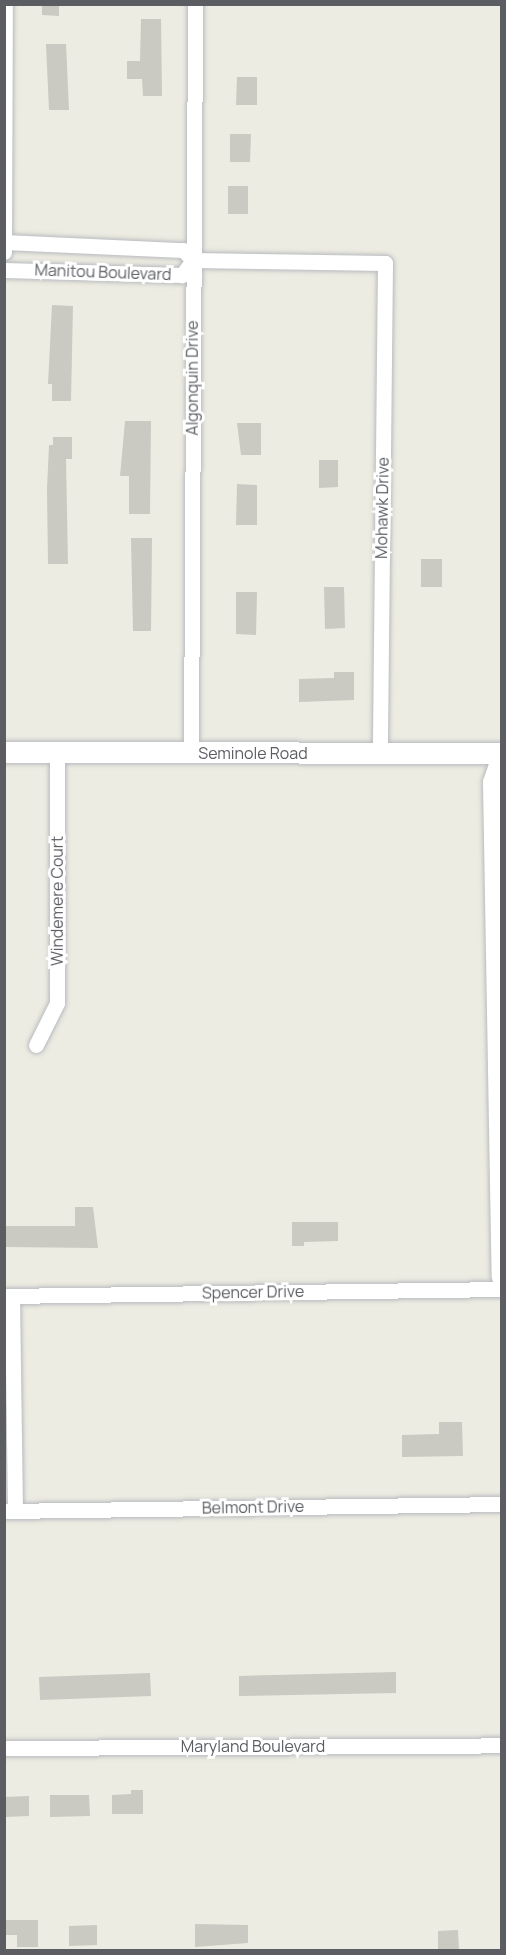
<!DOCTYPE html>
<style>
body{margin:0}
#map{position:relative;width:506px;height:1955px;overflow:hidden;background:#edece2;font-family:Manrope,sans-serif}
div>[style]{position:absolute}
.building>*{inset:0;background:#cac9c2}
.roads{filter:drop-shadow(0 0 2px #b8babf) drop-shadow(0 0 2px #b8babf)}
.street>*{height:15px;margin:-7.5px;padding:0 7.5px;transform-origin:7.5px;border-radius:7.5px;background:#fff}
.secondary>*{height:21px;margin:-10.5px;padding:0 10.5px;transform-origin:10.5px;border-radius:10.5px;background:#fff}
span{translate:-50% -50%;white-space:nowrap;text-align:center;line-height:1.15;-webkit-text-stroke:6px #fff;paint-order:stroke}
.street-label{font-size:16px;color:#5b5d63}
.frame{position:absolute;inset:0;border:6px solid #5b5d63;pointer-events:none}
</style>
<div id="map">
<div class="building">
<div style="clip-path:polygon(42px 4px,59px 4px,59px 16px,42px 15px)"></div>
<div style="clip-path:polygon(141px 19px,161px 19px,162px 96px,143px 96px,142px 79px,127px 79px,127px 61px,140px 61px)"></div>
<div style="clip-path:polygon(46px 44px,66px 44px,69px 110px,49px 110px)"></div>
<div style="clip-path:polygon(237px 77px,257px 77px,257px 105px,236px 105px)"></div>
<div style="clip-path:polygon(230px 134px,251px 134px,250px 162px,230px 162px)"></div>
<div style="clip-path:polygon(228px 186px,248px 186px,248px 214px,228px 214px)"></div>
<div style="clip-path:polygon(52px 305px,73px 306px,71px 401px,52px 401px,52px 384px,48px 384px)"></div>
<div style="clip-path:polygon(125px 421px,151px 421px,150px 514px,129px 514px,129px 476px,120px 476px)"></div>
<div style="clip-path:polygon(237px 423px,261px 423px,261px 455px,241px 455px)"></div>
<div style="clip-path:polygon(53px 437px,72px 437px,72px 459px,66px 459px,68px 564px,48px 564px,47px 489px,49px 445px,53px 445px)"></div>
<div style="clip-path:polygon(319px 460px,338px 460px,338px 487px,319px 488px)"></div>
<div style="clip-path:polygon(237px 484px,257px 485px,257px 525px,236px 525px)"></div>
<div style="clip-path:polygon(131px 538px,152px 538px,151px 631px,133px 631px)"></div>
<div style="clip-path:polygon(421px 559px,442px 559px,442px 587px,421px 587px)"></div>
<div style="clip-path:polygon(324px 587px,344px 587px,345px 628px,325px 629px)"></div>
<div style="clip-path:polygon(236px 592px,257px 592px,256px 635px,236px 634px)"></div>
<div style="clip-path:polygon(334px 672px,354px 672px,354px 700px,299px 702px,299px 679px,334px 678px)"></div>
<div style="clip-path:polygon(75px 1207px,93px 1207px,98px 1248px,4px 1247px,4px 1226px,75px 1226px)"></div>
<div style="clip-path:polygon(292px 1222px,338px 1222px,338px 1241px,304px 1242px,304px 1246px,292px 1246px)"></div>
<div style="clip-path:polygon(439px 1422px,462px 1422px,463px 1456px,402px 1457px,402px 1435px,439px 1434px)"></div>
<div style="clip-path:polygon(396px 1672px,396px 1693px,239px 1696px,239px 1676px)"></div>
<div style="clip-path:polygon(150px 1673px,151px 1696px,40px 1700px,39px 1677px)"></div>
<div style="clip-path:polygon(131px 1790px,143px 1790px,143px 1814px,112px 1814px,112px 1795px,131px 1794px)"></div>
<div style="clip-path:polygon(50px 1795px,89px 1795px,90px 1816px,50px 1817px)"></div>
<div style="clip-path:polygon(29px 1796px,29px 1816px,4px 1817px,4px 1797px)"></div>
<div style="clip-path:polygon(4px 1920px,38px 1920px,38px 1947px,17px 1947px,17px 1935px,4px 1935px)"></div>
<div style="clip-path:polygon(195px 1924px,248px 1925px,248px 1943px,195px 1947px)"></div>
<div style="clip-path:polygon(97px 1925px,97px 1945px,69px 1946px,69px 1926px)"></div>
<div style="clip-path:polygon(458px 1930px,459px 1950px,438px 1950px,438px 1931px)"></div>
</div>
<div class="roads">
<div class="street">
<div style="left:4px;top:242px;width:179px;rotate:2.6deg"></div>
<div style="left:183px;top:250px;width:14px;rotate:45deg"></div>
<div style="left:193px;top:260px;width:19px;rotate:126deg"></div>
<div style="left:182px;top:275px;width:178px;rotate:-178.4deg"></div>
<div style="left:4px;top:252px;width:248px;rotate:-89.8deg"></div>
<div style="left:193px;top:260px;width:192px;rotate:0.9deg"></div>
<div style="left:385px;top:263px;width:491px;rotate:90.6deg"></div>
<div style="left:191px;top:752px;width:748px;rotate:-89.69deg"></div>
<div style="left:36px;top:1045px;width:47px;rotate:-63.4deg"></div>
<div style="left:57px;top:1003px;width:251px;rotate:-90deg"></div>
<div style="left:4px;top:1296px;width:498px;rotate:-0.8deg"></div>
<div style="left:12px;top:1296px;width:214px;rotate:89.2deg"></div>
<div style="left:4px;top:1511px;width:498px;rotate:-0.8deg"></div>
<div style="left:4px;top:1748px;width:498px;rotate:-0.3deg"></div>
</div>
<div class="secondary">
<div style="left:4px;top:752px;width:498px;rotate:0.1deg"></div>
<div style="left:502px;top:756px;width:28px;rotate:109deg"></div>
<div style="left:493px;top:782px;width:494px;rotate:89deg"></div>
</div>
</div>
<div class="street-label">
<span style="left:103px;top:272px;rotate:2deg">Manitou Boulevard</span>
<span style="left:192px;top:378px;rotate:-90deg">Algonquin Drive</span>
<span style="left:382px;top:508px;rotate:-89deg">Mohawk Drive</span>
<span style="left:253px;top:753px">Seminole Road</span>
<span style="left:57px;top:901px;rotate:-90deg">Windemere Court</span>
<span style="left:253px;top:1292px;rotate:-1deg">Spencer Drive</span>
<span style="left:253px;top:1507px;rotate:-1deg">Belmont Drive</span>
<span style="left:253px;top:1746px">Maryland Boulevard</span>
</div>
<div class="frame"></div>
</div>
